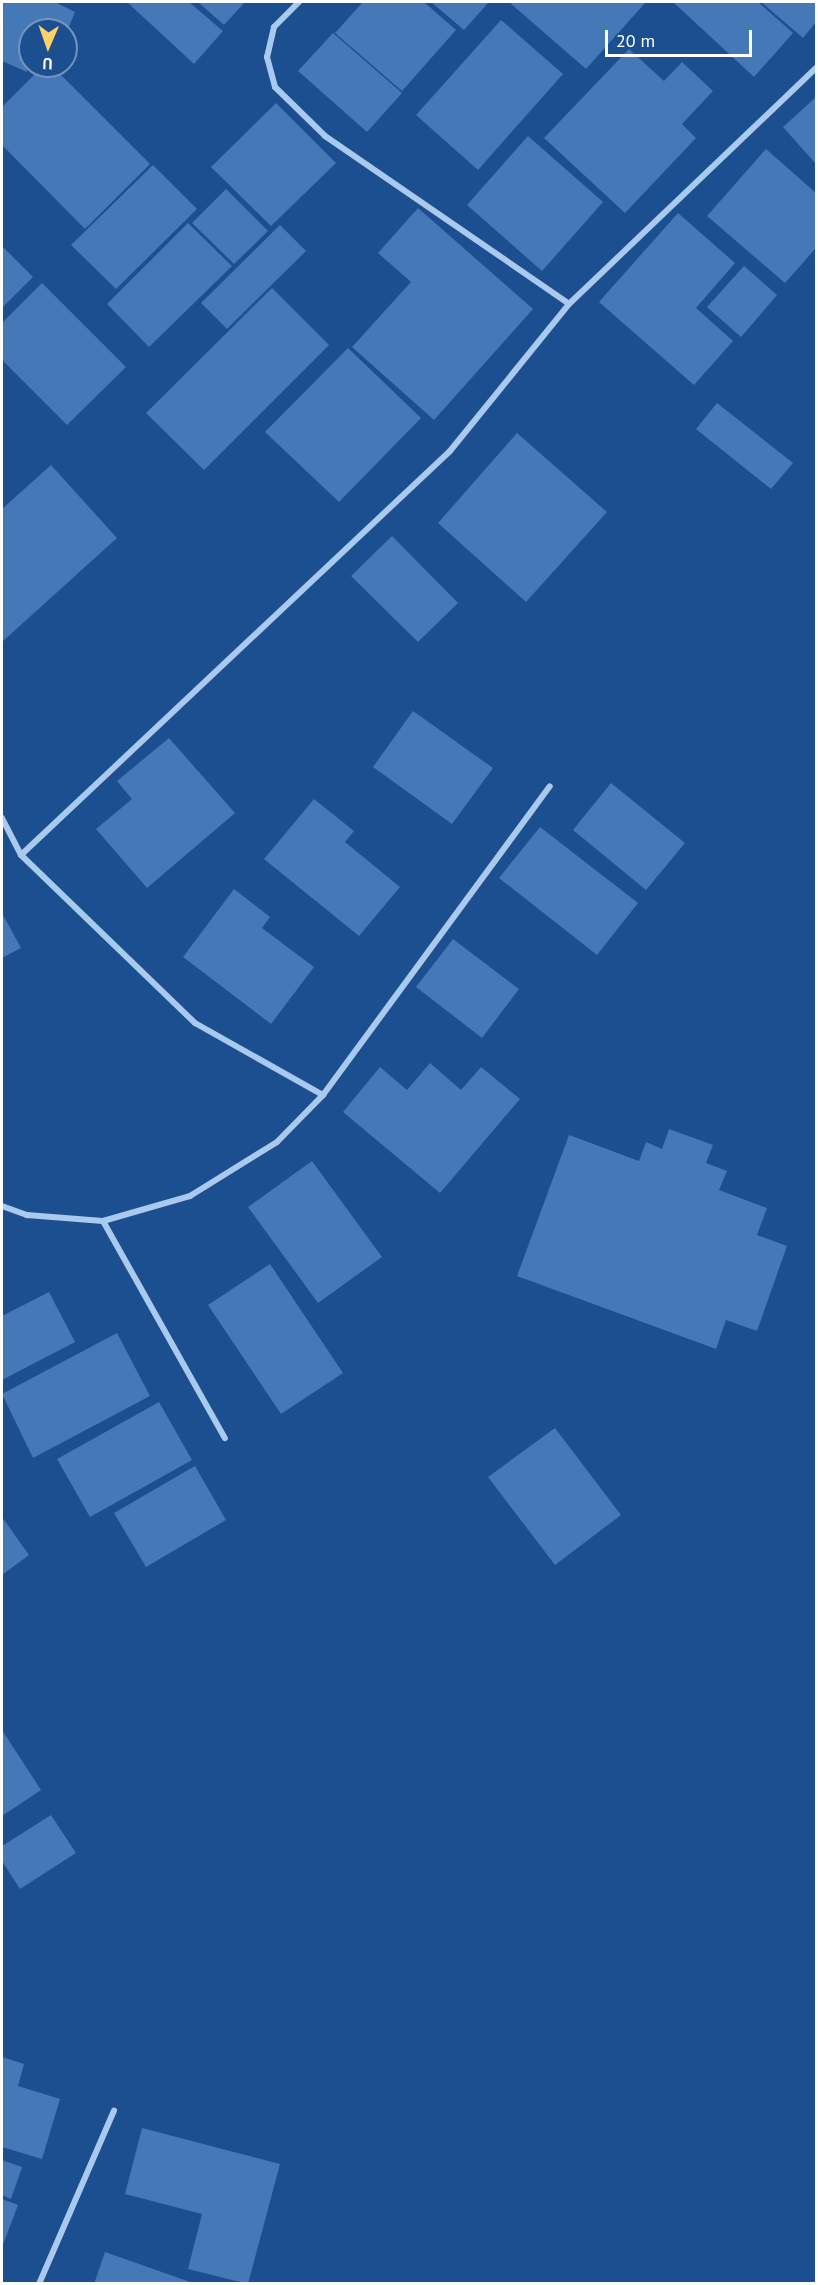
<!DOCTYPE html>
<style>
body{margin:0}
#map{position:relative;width:818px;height:2285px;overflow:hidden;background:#1b4f8f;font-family:"PT Sans",sans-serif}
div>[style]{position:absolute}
.building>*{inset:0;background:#4478b7}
.minor>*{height:6px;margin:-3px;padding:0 3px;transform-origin:3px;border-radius:3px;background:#a9c9ee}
span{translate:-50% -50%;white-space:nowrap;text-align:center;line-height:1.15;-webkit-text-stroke:4.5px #1b4f8f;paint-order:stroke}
.frame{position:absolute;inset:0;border:3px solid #fff;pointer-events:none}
.north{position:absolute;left:18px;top:18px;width:60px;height:60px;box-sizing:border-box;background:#1b4f8f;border:2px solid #7695bc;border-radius:50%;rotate:182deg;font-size:16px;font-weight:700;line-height:24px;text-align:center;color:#fff}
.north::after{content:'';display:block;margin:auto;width:21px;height:27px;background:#ffd166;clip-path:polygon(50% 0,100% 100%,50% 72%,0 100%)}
.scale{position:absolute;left:605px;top:30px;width:147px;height:27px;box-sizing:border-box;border:3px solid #fff;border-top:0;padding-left:8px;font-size:18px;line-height:21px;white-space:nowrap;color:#fff;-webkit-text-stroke:4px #1b4f8f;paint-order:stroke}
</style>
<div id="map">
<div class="building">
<div style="clip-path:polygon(2px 2px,55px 2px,75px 12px,66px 34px,30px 30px,27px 72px,2px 61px)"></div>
<div style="clip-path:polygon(127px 2px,189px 2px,223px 31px,194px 64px)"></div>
<div style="clip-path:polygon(198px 2px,245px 2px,224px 25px)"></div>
<div style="clip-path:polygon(363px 2px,424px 2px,456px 30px,402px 91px,335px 33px)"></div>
<div style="clip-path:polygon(431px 2px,489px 2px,464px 30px)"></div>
<div style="clip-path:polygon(509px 2px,646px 2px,586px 69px)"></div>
<div style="clip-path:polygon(673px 2px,758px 2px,793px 33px,754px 77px)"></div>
<div style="clip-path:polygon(761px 2px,816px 2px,816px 22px,803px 38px)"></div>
<div style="clip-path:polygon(501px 20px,563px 74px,478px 170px,416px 115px)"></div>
<div style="clip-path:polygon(333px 33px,402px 93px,367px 132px,298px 71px)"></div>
<div style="clip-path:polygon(629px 49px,664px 81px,682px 62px,713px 91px,682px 124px,696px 138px,625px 213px,544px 138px)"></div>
<div style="clip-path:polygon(43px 66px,52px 66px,150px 164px,85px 229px,2px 145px,2px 107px)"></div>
<div style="clip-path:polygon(816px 97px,816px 164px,783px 127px)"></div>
<div style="clip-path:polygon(276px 103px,336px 163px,271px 226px,211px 167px)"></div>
<div style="clip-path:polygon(528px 136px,603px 202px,542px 271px,467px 205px)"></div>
<div style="clip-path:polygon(766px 149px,816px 193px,816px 248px,785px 283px,707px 216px)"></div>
<div style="clip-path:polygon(153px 165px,197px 209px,116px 289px,71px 245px)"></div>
<div style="clip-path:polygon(226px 189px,268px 231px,234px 264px,192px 223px)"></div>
<div style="clip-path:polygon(418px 208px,533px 309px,434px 420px,352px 347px,411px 282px,378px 253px)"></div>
<div style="clip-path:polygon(678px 213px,735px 263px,696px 308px,733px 341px,694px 385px,599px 302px)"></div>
<div style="clip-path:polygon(188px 223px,232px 266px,149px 347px,107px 304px)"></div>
<div style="clip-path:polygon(280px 225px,306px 251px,227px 329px,201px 303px)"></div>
<div style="clip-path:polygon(2px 246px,33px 277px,2px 308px)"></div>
<div style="clip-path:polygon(744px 266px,777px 295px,741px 337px,707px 307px)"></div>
<div style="clip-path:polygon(42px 283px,126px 367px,67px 425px,2px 360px,2px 323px)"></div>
<div style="clip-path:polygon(272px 288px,329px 345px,204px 470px,146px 413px)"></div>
<div style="clip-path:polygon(348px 348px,421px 418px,339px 502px,265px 432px)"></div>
<div style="clip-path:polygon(717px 403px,793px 463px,771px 489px,696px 429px)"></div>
<div style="clip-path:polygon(517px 433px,607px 512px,526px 602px,438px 523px)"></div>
<div style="clip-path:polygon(51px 465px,117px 538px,2px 642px,2px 509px)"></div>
<div style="clip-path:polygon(392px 536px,458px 603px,418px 642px,351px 576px)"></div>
<div style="clip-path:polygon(413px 711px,493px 768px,452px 824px,373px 767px)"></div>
<div style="clip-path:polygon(169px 738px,235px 813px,147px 888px,96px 829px,132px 799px,117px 781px)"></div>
<div style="clip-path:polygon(611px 783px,685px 843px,646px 890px,573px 830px)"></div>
<div style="clip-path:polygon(314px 799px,354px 831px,345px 842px,400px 887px,359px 936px,264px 859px)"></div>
<div style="clip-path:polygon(540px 827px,638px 903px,597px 955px,499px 878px)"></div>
<div style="clip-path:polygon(234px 889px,270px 917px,262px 928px,314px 967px,271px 1024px,183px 957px)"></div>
<div style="clip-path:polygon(2px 913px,21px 948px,2px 958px)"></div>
<div style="clip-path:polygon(453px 939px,519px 989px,482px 1038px,416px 987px)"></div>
<div style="clip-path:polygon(430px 1063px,461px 1090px,481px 1067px,520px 1099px,440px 1193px,343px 1112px,380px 1067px,407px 1090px)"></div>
<div style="clip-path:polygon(669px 1129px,713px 1145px,706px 1163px,727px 1171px,719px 1190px,767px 1208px,757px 1235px,787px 1246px,757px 1331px,726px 1320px,716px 1349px,517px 1276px,569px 1135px,639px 1161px,646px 1142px,662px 1149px)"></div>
<div style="clip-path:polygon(312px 1161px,382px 1257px,318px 1303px,248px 1207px)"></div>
<div style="clip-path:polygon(270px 1264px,343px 1373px,281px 1414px,208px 1305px)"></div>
<div style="clip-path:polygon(49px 1292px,75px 1342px,2px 1380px,2px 1316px)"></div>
<div style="clip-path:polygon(117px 1333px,150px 1396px,33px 1458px,2px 1394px)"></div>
<div style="clip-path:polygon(159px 1402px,192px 1460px,90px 1517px,57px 1459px)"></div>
<div style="clip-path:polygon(555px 1428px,621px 1515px,555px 1565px,488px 1477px)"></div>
<div style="clip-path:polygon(195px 1466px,226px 1520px,146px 1567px,114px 1513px)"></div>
<div style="clip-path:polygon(2px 1517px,29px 1555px,2px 1575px)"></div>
<div style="clip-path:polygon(2px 1730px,41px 1790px,2px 1816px)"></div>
<div style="clip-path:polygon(51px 1815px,76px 1853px,20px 1889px,2px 1861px,2px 1846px)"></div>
<div style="clip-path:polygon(2px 2057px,24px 2064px,18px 2086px,60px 2099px,42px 2159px,2px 2147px)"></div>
<div style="clip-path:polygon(142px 2128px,280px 2164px,248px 2284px,188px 2269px,202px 2214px,125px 2194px)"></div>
<div style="clip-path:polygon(2px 2160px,22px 2167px,11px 2199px,2px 2195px)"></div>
<div style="clip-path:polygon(2px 2199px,18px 2205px,2px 2247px)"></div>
<div style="clip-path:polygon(105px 2252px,193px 2283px,193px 2284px,94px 2284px)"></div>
</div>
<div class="minor">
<div style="left:299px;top:2px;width:35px;rotate:135deg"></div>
<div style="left:274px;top:27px;width:31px;rotate:103deg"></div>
<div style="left:267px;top:57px;width:31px;rotate:75deg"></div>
<div style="left:275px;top:87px;width:70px;rotate:44.4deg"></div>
<div style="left:325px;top:136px;width:296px;rotate:34.5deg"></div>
<div style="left:2px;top:818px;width:42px;rotate:62.8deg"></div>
<div style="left:21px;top:855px;width:242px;rotate:44deg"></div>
<div style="left:195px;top:1023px;width:147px;rotate:29.4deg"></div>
<div style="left:21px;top:855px;width:589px;rotate:-43.28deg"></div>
<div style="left:450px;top:451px;width:189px;rotate:-51deg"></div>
<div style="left:569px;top:304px;width:342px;rotate:-43.7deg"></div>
<div style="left:2px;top:1206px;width:27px;rotate:20deg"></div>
<div style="left:27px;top:1215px;width:76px;rotate:4.5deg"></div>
<div style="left:103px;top:1221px;width:91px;rotate:-16deg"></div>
<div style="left:190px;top:1196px;width:102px;rotate:-31.8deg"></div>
<div style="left:277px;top:1142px;width:66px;rotate:-45.6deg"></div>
<div style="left:323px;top:1095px;width:383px;rotate:-53.7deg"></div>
<div style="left:103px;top:1221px;width:249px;rotate:60.7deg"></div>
<div style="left:39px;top:2284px;width:189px;rotate:-66.6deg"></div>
</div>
<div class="frame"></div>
<div class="north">U</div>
<div class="scale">20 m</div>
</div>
